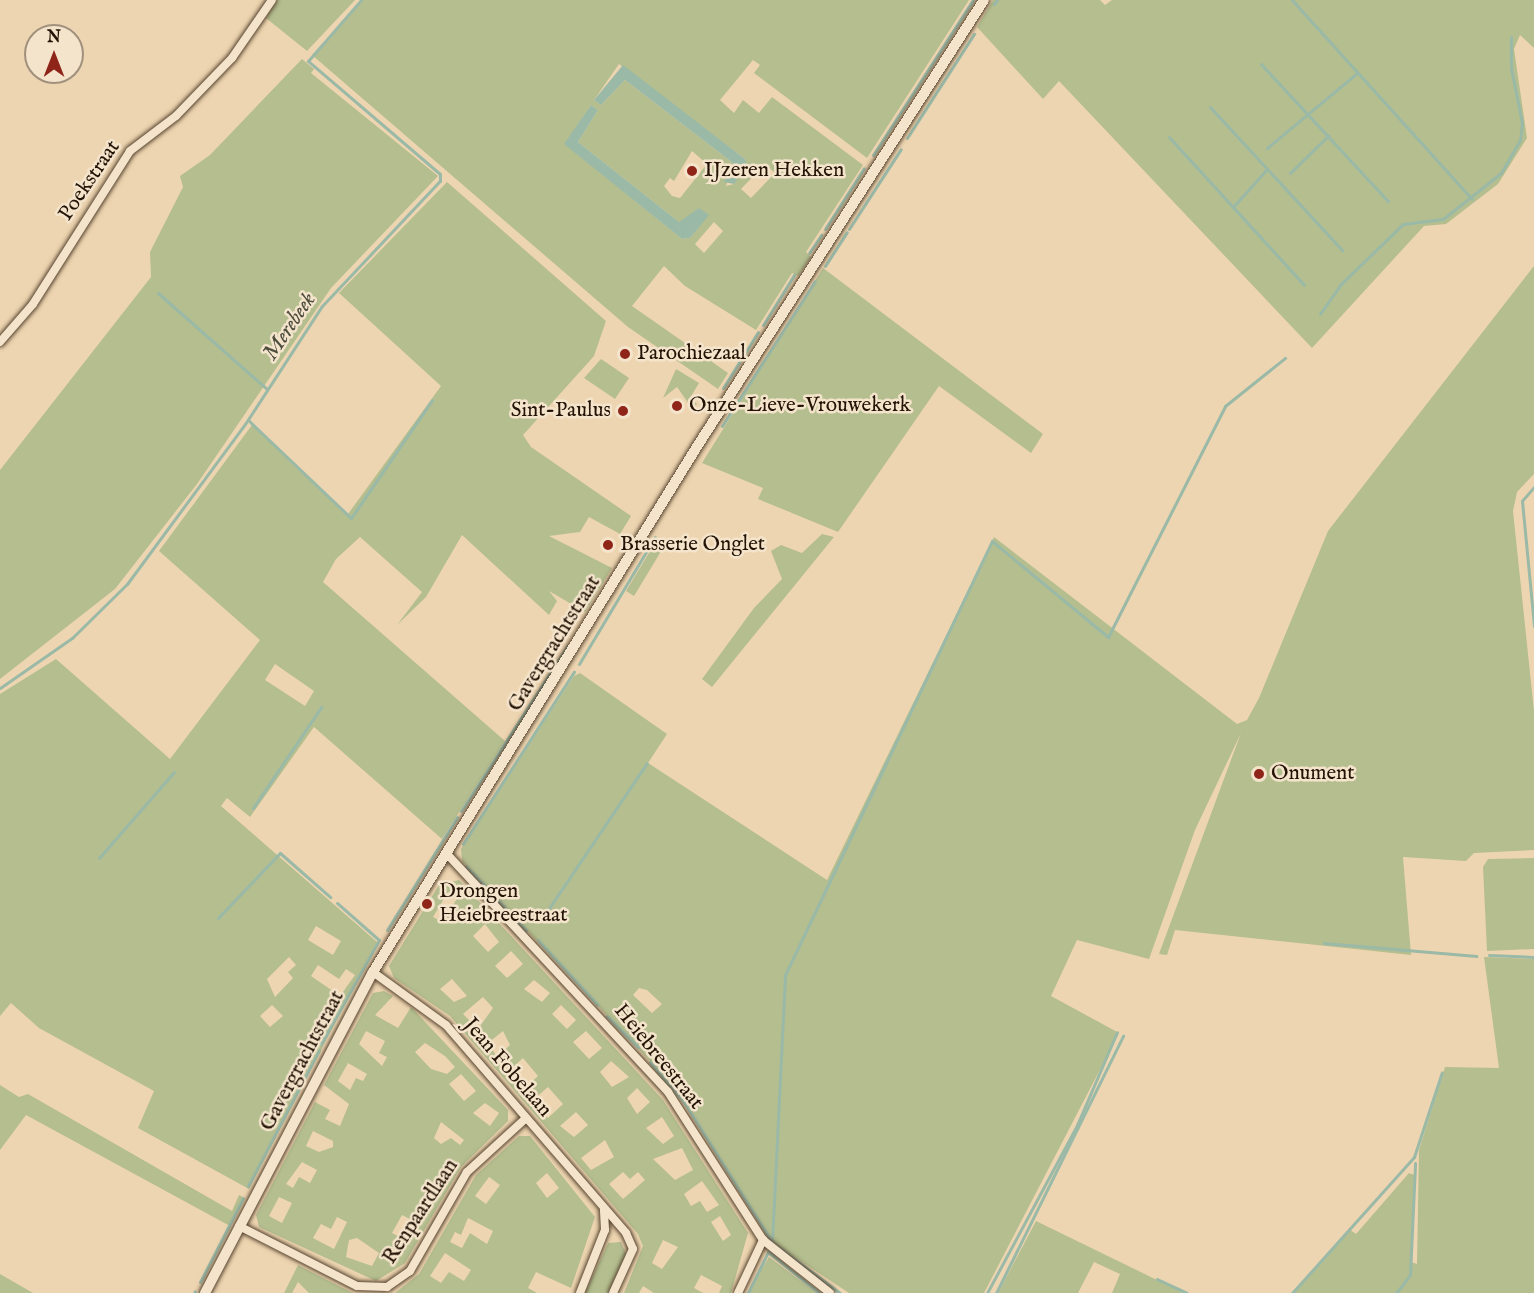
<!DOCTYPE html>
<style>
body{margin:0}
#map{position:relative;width:1534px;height:1293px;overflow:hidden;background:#eed5b1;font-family:"IM FELL English",serif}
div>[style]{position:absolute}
.green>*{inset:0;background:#b4be8f}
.water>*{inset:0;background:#9ab9a7}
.stream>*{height:3px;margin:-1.5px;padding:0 1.5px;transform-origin:1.5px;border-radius:1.5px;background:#9ab9a7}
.roads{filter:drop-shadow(0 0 2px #56442f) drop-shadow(0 0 2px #56442f)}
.street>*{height:8px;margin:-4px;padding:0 4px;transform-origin:4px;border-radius:4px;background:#f4e4cc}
.secondary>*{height:10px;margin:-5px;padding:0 5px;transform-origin:5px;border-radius:5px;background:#f4e4cc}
.dots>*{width:16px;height:16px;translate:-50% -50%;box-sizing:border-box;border:3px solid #f4e4cc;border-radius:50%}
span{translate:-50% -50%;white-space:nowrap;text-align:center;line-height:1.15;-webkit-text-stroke:5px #f4e4cc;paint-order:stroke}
.poi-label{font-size:21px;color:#231304}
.left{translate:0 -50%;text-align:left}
.right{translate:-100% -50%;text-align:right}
.street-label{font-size:21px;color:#231304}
.water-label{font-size:22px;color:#4d4d3d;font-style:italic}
.north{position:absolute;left:24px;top:24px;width:60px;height:60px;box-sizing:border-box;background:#f4e4cc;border:2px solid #a0907c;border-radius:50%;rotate:0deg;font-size:16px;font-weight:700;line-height:24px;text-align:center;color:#231304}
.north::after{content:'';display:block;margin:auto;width:21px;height:27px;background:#8f2418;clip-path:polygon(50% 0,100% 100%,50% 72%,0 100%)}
</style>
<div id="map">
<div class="green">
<div style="clip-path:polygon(277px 0,355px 0,307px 51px,266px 18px)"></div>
<div style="clip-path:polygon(evenodd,363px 0,969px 0,867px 158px,754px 73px,760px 65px,753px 60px,720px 100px,734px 113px,743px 100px,759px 113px,772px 97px,863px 165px,806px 252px,811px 257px,798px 276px,792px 273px,756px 330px,685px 286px,664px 266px,632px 306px,728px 373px,718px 389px,628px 327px,312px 55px,363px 0,619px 64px,745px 159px,734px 184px,726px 186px,733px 163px,625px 80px,601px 105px,594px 100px,619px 64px,363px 0,591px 105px,598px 110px,578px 142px,679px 222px,708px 215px,690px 238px,682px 239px,565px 144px,591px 105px,363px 0,692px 151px,707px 164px,680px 198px,672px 196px,664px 186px,670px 178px,674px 181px,692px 151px,363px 0,765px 164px,775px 173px,751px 198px,741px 189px,765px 164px,363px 0,714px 222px,723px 231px,704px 253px,695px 244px,714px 222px)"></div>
<div style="clip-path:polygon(993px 0,1100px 0,1105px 5px,1112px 0,1534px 0,1534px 48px,1520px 35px,1514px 49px,1527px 138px,1498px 184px,1446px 224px,1424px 226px,1312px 348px,1059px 81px,1043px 99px,977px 27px)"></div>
<div style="clip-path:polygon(302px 59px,314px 69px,311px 73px,438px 176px,331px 288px,197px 484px,115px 589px,0 679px,0 470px,151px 277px,150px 252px,183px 187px,180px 176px,210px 155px)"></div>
<div style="clip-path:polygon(evenodd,447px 182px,606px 321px,594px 356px,523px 435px,531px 447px,631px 516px,620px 534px,589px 517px,580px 532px,549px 536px,612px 568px,585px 612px,549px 591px,557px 601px,549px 615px,462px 535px,426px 597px,397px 625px,422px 592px,360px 537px,336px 559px,323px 582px,505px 741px,442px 839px,314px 727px,250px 817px,227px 798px,221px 806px,377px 942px,249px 1189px,138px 1128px,154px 1091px,39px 1028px,11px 1003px,0 1016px,0 694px,56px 659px,170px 759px,260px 640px,159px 551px,252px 425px,348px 514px,441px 386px,339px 293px,447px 182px,275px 664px,314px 691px,305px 706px,265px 680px,275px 664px,447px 182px,316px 926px,341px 941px,333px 955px,308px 940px,316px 926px,447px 182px,289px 957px,296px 965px,288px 972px,293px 978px,275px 997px,267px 979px,289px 957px,447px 182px,318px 965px,339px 979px,346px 969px,355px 975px,340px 996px,311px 976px,318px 965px,447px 182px,272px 1005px,283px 1016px,270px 1027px,260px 1016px,272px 1005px)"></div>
<div style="clip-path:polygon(evenodd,1534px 266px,1534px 474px,1517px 492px,1513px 511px,1534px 711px,1534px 850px,1474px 853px,1466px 861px,1403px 857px,1411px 955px,1175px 930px,1167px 955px,1159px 954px,1241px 733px,1195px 830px,1149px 959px,1077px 940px,1051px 996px,1119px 1033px,984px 1293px,849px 1293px,772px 1242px,675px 1088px,462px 861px,461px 849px,574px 676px,580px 673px,667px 734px,648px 763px,827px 880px,994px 537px,1237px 724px,1247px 720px,1259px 698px,1328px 531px,1534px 266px,639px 988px,647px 990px,662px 1004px,652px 1013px,633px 995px,639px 988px)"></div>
<div style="clip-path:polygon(823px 268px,1043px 434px,1031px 453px,939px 386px,838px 532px,758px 499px,763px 488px,702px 463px)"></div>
<div style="clip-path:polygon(601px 359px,629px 378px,615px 399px,584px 378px)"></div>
<div style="clip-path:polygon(676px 369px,699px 383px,690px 398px,697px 404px,693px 410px,677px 387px,663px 398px)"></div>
<div style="clip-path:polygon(822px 534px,834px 537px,712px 687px,702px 679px,754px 608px,782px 579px,771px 551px,781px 545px,802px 553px)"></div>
<div style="clip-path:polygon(655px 543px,663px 548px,634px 596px,626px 591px)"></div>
<div style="clip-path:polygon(1534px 858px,1534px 949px,1487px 951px,1483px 867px,1488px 859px)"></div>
<div style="clip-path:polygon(evenodd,459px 880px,663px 1100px,748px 1233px,731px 1293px,719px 1293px,722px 1286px,701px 1275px,694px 1288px,703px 1293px,654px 1293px,643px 1286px,639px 1293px,624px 1293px,643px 1246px,638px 1234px,450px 1016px,394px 978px,389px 966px,439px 885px,459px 880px,448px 892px,457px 898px,444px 923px,433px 917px,448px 892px,459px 880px,485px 924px,499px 942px,488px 952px,473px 936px,485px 924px,459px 880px,511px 951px,523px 964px,507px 978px,495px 966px,511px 951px,459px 880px,452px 979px,467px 996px,454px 1002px,440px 989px,452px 979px,459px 880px,534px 980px,550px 993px,542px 1002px,524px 989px,534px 980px,459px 880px,483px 997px,493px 1008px,478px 1029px,463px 1014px,483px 997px,459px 880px,561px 1005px,576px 1020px,567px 1029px,552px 1014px,561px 1005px,459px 880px,503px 1031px,510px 1045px,497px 1057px,488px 1043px,503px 1031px,459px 880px,586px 1031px,602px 1048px,589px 1059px,573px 1042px,586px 1031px,459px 880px,523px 1058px,538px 1076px,528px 1085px,511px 1069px,523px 1058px,459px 880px,611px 1061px,629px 1077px,612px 1087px,600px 1072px,611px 1061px,459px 880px,548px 1087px,563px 1104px,548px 1118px,533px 1100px,548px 1087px,459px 880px,637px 1088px,650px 1102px,637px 1114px,627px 1098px,637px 1088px,459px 880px,576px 1112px,588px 1125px,574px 1137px,560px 1126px,576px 1112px,459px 880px,662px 1117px,674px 1136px,663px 1144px,646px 1128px,662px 1117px,459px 880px,605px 1140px,614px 1157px,591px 1170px,581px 1158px,605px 1140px,459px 880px,682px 1148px,693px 1170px,675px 1180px,653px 1159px,682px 1148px,459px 880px,623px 1172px,630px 1179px,638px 1172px,645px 1180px,623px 1199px,609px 1184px,623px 1172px,459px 880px,702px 1181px,719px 1205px,707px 1212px,700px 1201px,691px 1206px,684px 1194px,702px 1181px,459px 880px,720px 1216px,731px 1235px,723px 1241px,711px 1222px,720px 1216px,459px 880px,663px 1240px,678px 1247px,662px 1269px,652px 1263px,663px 1240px)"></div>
<div style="clip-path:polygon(1484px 957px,1534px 959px,1534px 1293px,1294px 1293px,1349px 1229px,1356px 1234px,1409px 1173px,1414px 1175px,1411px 1262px,1417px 1264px,1419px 1150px,1445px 1067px,1499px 1068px)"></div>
<div style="clip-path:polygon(evenodd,384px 991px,393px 996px,375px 1015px,398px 1028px,411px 1007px,508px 1110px,508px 1121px,461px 1167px,405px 1263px,376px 1281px,259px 1227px,256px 1215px,315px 1102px,330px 1110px,325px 1119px,340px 1126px,349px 1104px,324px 1085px,373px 993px,384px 991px,366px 1031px,385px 1041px,379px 1053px,387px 1057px,382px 1066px,359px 1044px,366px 1031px,384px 991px,425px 1043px,445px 1056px,455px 1067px,447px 1074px,431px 1069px,415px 1052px,425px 1043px,384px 991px,348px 1063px,367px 1074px,363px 1081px,356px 1078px,350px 1090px,338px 1081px,348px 1063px,384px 991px,461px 1074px,476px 1091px,464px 1101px,449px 1084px,461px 1074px,384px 991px,485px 1103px,499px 1113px,490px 1126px,473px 1113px,485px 1103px,384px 991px,441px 1122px,464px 1140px,460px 1145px,451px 1138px,441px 1144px,434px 1138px,441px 1122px,384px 991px,313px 1131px,333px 1141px,333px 1147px,319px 1152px,306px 1146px,313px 1131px,384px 991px,302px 1162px,317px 1170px,310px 1183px,299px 1177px,293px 1188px,286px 1184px,302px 1162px,384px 991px,279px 1197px,292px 1203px,282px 1223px,269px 1216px,279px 1197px,384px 991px,402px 1215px,414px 1221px,404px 1239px,392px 1233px,402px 1215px,384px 991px,337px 1217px,347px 1222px,334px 1249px,313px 1238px,321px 1224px,331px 1229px,337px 1217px,384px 991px,357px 1238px,379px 1253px,372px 1266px,346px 1257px,349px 1240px,357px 1238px)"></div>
<div style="clip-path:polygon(0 1085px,19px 1097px,28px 1094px,232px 1211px,239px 1195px,245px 1198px,230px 1226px,26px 1115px,0 1150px)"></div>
<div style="clip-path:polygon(evenodd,519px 1136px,530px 1136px,595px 1217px,571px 1288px,536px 1272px,528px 1288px,537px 1293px,395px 1293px,419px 1274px,476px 1175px,519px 1136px,547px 1173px,559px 1188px,547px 1198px,536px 1183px,547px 1173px,519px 1136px,489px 1177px,500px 1185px,486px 1204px,475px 1196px,489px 1177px,519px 1136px,468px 1218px,493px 1231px,487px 1244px,470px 1233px,462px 1248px,450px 1242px,455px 1232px,461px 1235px,468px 1218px,519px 1136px,445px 1253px,471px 1270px,464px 1281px,449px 1272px,441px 1283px,430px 1276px,445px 1253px)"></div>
<div style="clip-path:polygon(1036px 1221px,1157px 1280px,1187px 1293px,1112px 1293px,1120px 1274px,1094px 1262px,1078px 1293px,998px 1293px)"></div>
<div style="clip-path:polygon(621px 1242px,627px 1256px,610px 1293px,585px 1293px,608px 1243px)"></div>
<div style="clip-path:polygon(769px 1257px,817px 1293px,747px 1293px)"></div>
<div style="clip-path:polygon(298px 1265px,335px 1284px,353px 1293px,309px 1293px,298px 1282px,292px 1293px,284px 1293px)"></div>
<div style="clip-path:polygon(0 1274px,33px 1293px,0 1293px)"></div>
</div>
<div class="water">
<div style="clip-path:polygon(623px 65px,745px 159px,747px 166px,734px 184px,724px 182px,733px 163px,625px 80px,601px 105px,594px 100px)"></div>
<div style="clip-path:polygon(591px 105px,598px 110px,578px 142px,679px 222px,699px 208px,709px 215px,690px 238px,682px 239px,564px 144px)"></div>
</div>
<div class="stream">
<div style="left:1292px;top:0;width:268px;rotate:47.9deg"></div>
<div style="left:994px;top:4px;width:5px;rotate:-53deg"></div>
<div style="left:1261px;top:64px;width:187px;rotate:47.2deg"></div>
<div style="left:1210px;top:107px;width:195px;rotate:47.3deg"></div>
<div style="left:1169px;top:137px;width:200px;rotate:47.6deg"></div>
<div style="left:907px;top:138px;width:124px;rotate:-57.2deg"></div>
<div style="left:1267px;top:148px;width:117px;rotate:-39.8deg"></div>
<div style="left:873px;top:155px;width:184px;rotate:-57.2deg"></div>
<div style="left:1290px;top:173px;width:54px;rotate:-44.3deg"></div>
<div style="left:1233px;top:207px;width:51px;rotate:-48.2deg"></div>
<div style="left:825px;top:229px;width:72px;rotate:-57.4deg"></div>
<div style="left:849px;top:229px;width:95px;rotate:-57deg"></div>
<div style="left:809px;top:253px;width:22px;rotate:-56deg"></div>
<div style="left:825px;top:266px;width:40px;rotate:-57.1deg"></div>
<div style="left:158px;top:293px;width:145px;rotate:41.4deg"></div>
<div style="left:1320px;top:314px;width:37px;rotate:-55deg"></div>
<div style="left:1341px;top:284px;width:86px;rotate:-44.1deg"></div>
<div style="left:1403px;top:224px;width:40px;rotate:-7.1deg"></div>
<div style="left:1443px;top:219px;width:74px;rotate:-38.4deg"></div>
<div style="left:1501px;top:173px;width:38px;rotate:-60deg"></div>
<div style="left:1520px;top:140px;width:17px;rotate:-83deg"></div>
<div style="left:1522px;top:123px;width:56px;rotate:-101.3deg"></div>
<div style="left:1511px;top:68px;width:31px;rotate:-90deg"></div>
<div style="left:763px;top:325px;width:59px;rotate:-58.2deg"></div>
<div style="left:723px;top:388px;width:66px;rotate:-58deg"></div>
<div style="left:248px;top:420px;width:142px;rotate:43.6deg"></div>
<div style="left:351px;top:518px;width:143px;rotate:-55.5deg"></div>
<div style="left:722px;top:426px;width:172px;rotate:-57.3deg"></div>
<div style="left:1534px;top:487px;width:18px;rotate:131deg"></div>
<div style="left:1522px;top:501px;width:126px;rotate:84.5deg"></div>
<div style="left:579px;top:664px;width:148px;rotate:-59.1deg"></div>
<div style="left:0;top:688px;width:88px;rotate:-34.8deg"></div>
<div style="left:72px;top:638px;width:77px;rotate:-44.5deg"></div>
<div style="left:127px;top:584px;width:199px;rotate:-53.6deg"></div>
<div style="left:245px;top:424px;width:141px;rotate:-56.9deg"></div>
<div style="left:322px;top:306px;width:172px;rotate:-46.7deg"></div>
<div style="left:440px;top:181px;width:7px;rotate:-90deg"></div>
<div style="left:440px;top:174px;width:174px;rotate:-139.4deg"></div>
<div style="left:308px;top:61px;width:81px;rotate:-49deg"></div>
<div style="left:253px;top:808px;width:122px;rotate:-56deg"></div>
<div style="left:461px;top:811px;width:197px;rotate:-57.2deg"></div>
<div style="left:463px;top:844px;width:205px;rotate:-57.2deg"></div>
<div style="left:99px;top:858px;width:114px;rotate:-48.9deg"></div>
<div style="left:466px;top:866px;width:35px;rotate:46deg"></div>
<div style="left:496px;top:898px;width:44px;rotate:46.8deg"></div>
<div style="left:218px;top:918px;width:90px;rotate:-46.4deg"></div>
<div style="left:280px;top:853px;width:67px;rotate:41.3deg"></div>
<div style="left:541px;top:920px;width:189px;rotate:-56deg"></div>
<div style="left:387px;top:930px;width:133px;rotate:-58.2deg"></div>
<div style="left:538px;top:940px;width:88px;rotate:47.3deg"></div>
<div style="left:1324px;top:943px;width:153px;rotate:4.9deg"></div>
<div style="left:1489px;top:955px;width:45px;rotate:2.5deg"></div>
<div style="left:607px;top:1016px;width:44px;rotate:45deg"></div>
<div style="left:321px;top:1044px;width:119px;rotate:-60.9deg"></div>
<div style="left:379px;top:940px;width:56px;rotate:-138.6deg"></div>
<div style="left:650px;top:1062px;width:52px;rotate:49.6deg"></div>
<div style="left:684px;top:1102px;width:165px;rotate:57.8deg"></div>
<div style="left:772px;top:1242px;width:85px;rotate:36.9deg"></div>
<div style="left:248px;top:1186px;width:153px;rotate:-62.4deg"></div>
<div style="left:772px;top:1242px;width:267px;rotate:-87.2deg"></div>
<div style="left:785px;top:975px;width:481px;rotate:-64.5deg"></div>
<div style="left:992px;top:541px;width:151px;rotate:39.6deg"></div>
<div style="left:1108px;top:637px;width:259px;rotate:-63.1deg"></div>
<div style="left:1225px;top:406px;width:77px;rotate:-38.7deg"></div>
<div style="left:1157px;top:1279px;width:33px;rotate:25deg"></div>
<div style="left:200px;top:1282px;width:94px;rotate:-62.9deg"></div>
<div style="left:194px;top:1293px;width:2px;rotate:-63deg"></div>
<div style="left:748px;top:1293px;width:46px;rotate:-64deg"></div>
<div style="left:768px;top:1252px;width:65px;rotate:38.8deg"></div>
<div style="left:987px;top:1293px;width:191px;rotate:-61.8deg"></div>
<div style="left:1077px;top:1125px;width:101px;rotate:-66.7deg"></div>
<div style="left:996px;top:1293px;width:287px;rotate:-63.7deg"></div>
<div style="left:1292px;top:1293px;width:183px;rotate:-48.1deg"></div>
<div style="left:1414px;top:1157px;width:89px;rotate:-71.8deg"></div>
<div style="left:1396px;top:1293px;width:23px;rotate:-52deg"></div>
<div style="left:1410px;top:1275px;width:112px;rotate:-87.4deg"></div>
</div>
<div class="roads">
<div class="street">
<div style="left:0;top:342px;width:50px;rotate:-49deg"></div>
<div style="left:33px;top:304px;width:181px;rotate:-57.6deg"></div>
<div style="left:130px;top:151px;width:58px;rotate:-37.3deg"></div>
<div style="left:176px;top:116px;width:81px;rotate:-46deg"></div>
<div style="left:232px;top:58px;width:70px;rotate:-55.4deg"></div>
<div style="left:446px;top:853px;width:326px;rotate:47.1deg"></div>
<div style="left:668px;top:1092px;width:176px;rotate:57.3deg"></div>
<div style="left:763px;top:1240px;width:85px;rotate:38.3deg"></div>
<div style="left:373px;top:972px;width:90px;rotate:36deg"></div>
<div style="left:446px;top:1025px;width:275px;rotate:49.1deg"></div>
<div style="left:626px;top:1233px;width:17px;rotate:66deg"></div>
<div style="left:633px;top:1249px;width:48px;rotate:114.4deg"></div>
<div style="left:239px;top:1226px;width:132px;rotate:27deg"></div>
<div style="left:357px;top:1286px;width:30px;rotate:2deg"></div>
<div style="left:387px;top:1287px;width:28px;rotate:-35deg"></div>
<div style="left:410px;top:1271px;width:114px;rotate:-60.1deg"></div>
<div style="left:467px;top:1172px;width:79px;rotate:-42.4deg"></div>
<div style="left:580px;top:1293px;width:68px;rotate:-68.4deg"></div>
<div style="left:605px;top:1230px;width:21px;rotate:-93deg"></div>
<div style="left:738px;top:1293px;width:59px;rotate:-64.7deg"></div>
</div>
<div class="secondary">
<div style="left:205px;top:1293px;width:362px;rotate:-62.4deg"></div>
<div style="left:373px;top:972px;width:619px;rotate:-58.34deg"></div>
<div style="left:698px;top:445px;width:529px;rotate:-57.27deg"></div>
</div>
</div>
<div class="dots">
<div style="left:692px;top:171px;background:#8f2418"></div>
<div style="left:625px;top:354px;background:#8f2418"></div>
<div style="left:677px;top:406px;background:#8f2418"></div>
<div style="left:623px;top:411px;background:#8f2418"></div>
<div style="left:608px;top:545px;background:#8f2418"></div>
<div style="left:1259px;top:774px;background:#8f2418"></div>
<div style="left:427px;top:904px;background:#8f2418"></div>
</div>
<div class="poi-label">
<span class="left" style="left:704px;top:171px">IJzeren Hekken</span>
<span class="left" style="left:637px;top:354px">Parochiezaal</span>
<span class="left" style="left:689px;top:406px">Onze-Lieve-Vrouwekerk</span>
<span class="right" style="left:611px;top:411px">Sint-Paulus</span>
<span class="left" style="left:620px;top:545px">Brasserie Onglet</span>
<span class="left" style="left:1271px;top:774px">Onument</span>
<span class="left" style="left:439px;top:904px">Drongen<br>Heiebreestraat</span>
</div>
<div class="street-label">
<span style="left:90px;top:181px;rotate:-56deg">Poekstraat</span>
<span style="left:555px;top:644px;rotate:-58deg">Gavergrachtstraat</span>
<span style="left:658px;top:1057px;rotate:51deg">Heiebreestraat</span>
<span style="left:303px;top:1061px;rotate:-62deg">Gavergrachtstraat</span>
<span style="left:507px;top:1068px;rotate:49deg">Jean Fobelaan</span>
<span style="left:421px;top:1212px;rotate:-57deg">Renpaardlaan</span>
</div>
<div class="water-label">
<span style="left:290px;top:327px;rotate:-56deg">Merebeek</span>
</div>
<div class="north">N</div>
</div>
